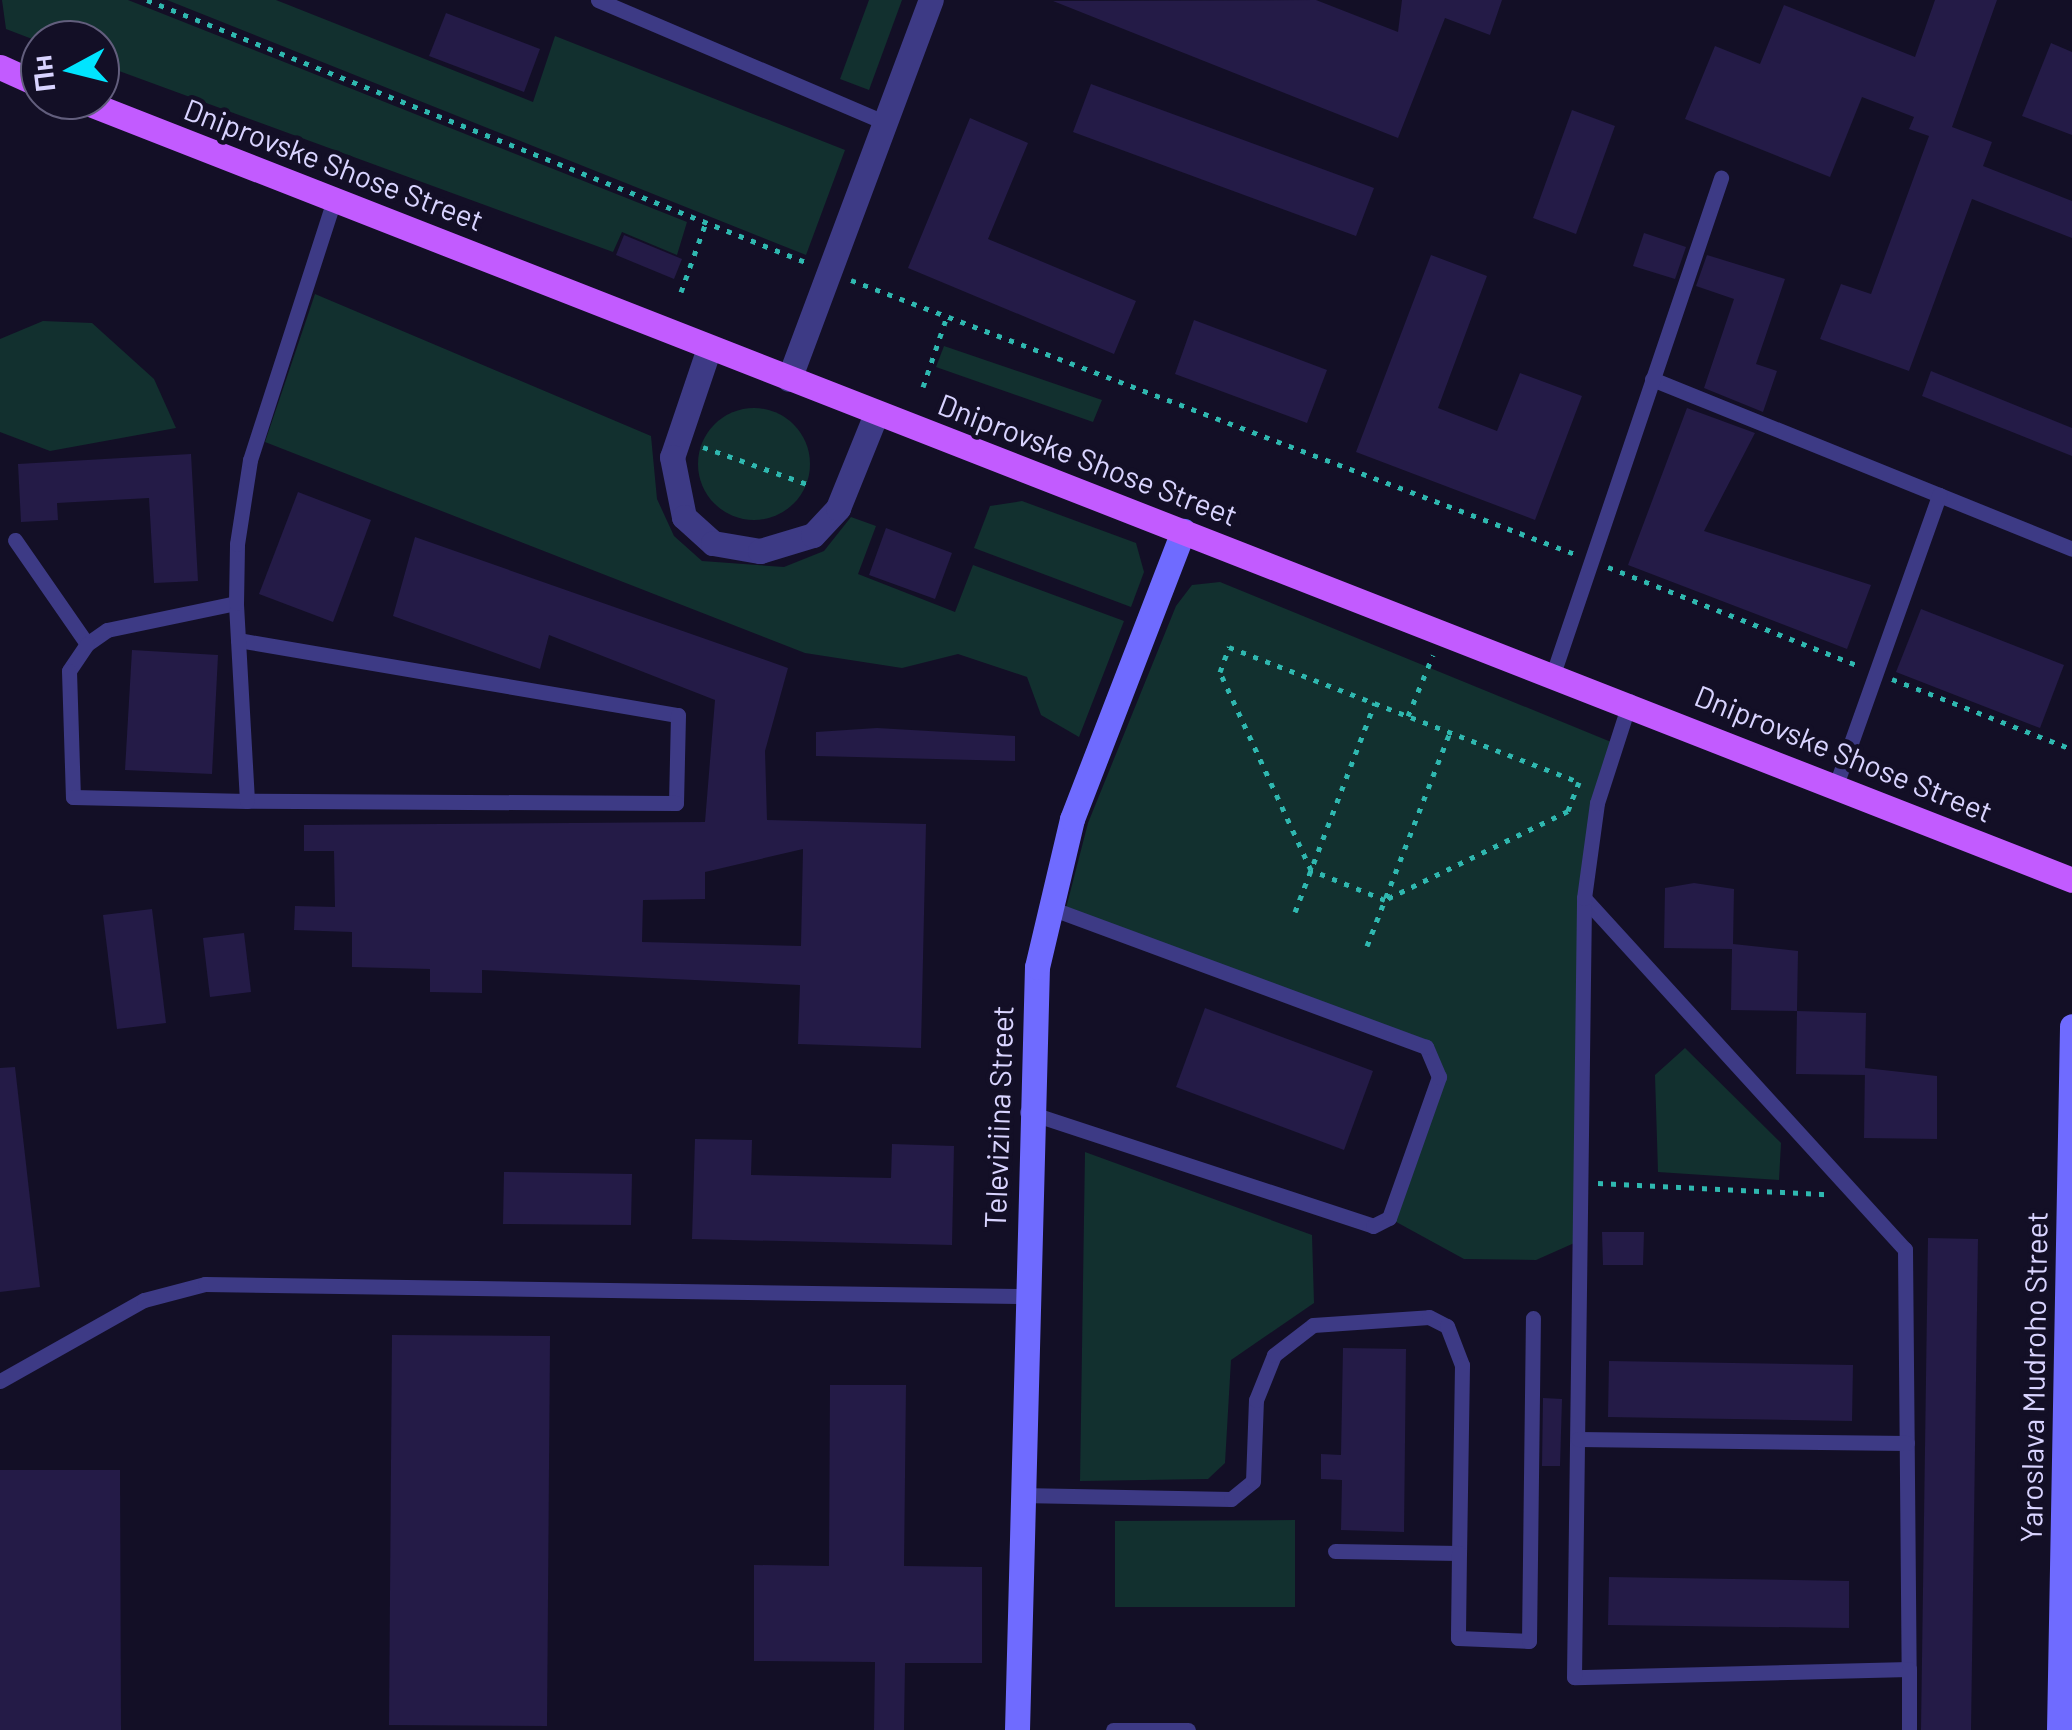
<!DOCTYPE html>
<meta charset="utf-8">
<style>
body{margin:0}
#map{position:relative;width:2072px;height:1730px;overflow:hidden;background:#130f26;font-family:Barlow,sans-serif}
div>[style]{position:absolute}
.green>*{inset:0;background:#12302f}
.round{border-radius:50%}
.building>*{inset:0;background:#241b47}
.path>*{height:5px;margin-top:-2.5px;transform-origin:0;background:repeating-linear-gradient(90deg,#2fb8b0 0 5px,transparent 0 13px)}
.lane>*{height:15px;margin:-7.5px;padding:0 7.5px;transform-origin:7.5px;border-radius:7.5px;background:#3d3a85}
.street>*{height:25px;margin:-12.5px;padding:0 12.5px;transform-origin:12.5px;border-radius:12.5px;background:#3d3a85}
.secondary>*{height:25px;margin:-12.5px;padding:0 12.5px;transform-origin:12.5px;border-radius:12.5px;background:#6f6bff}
.primary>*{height:25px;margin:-12.5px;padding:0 12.5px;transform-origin:12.5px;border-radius:12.5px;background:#c25bff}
span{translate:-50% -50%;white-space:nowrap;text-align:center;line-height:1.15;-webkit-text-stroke:9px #130f26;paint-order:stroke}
.street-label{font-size:30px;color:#d9d4ff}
.north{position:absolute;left:20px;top:20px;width:100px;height:100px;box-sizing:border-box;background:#130f26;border:2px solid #625e7d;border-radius:50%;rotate:263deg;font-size:28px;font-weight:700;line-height:40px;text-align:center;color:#d9d4ff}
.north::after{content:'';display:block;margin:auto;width:35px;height:45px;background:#00e5ff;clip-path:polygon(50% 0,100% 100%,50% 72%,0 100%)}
</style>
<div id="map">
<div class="green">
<div style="clip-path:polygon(2px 0,128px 0,687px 222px,677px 255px,622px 232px,613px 252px,100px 64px,100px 40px,40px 42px,6px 29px)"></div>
<div style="clip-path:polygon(167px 0,276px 0,533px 102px,555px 36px,845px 150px,806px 255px)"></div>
<div style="clip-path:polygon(869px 0,902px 0,869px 90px,840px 79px)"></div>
<div style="clip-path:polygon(315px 294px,651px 436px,657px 499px,674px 536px,702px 561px,784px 567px,824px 551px,851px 517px,876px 526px,858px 574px,955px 612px,973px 565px,1124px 621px,1079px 737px,1041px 715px,1027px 677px,958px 654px,902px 668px,805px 653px,265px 442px)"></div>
<div style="clip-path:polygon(43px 321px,92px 323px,154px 379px,176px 428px,50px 451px,0 432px,0 339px)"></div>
<div style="clip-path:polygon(944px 346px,1102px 400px,1093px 422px,936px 367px)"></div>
<div class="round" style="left:698px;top:408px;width:112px;height:112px"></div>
<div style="clip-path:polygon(1022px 501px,1136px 543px,1144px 572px,1131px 607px,974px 548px,990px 506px)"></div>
<div style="clip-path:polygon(1220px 582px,1616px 744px,1584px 898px,1581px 1240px,1536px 1260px,1464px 1259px,1389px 1218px,1439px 1077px,1426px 1048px,1065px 912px,1088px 823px,1176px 606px,1192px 585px)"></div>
<div style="clip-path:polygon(1685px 1048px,1781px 1143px,1779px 1180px,1658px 1172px,1655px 1075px)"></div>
<div style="clip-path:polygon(1085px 1152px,1312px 1235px,1314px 1303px,1231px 1360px,1225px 1463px,1208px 1479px,1080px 1481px)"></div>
<div style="clip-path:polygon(1295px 1520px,1295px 1607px,1115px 1607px,1115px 1521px)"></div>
</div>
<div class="building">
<div style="clip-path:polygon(1316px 0,1398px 32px,1402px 0,1502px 0,1490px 35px,1445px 18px,1398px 138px,1053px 1px)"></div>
<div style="clip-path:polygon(1935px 0,1997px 0,1952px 127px,1992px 142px,1983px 166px,2072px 201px,2072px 238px,1972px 199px,1909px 371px,1820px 339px,1841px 284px,1871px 294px,1929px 136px,1909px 129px,1914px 117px,1862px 97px,1830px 177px,1685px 119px,1715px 46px,1760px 64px,1784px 5px,1915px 57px)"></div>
<div style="clip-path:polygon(446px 13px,540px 49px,524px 92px,429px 56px)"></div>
<div style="clip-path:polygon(2051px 43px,2072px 52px,2072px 135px,2022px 116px)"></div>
<div style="clip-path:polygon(1091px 84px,1374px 188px,1356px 236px,1073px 132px)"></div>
<div style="clip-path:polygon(1572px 110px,1615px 126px,1576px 234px,1533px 218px)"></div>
<div style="clip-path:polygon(970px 118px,1028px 143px,988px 239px,1136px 301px,1114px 354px,908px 268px)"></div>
<div style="clip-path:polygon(1644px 233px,1686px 247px,1675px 279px,1633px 266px)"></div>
<div style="clip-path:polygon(624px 235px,682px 259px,674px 279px,616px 255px)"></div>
<div style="clip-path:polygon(1431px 255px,1487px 276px,1438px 408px,1497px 431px,1520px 373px,1582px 396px,1535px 520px,1356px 452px)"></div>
<div style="clip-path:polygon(1707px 255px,1785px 279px,1756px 364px,1777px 371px,1763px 412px,1704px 388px,1734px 299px,1696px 286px)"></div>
<div style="clip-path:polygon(1194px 320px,1327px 370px,1307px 423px,1175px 374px)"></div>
<div style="clip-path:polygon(1931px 371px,2072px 428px,2072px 456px,1922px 396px)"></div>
<div style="clip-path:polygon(1687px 408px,1755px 433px,1704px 531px,1871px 585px,1847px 649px,1628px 565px)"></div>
<div style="clip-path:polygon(191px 454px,198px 581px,154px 583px,149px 498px,57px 503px,58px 520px,21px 522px,18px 464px)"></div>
<div style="clip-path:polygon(298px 492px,371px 520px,333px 622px,259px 594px)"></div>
<div style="clip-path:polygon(886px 528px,952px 553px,935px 599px,869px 575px)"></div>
<div style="clip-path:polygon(evenodd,415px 537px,788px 668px,765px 751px,767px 820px,926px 824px,921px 1048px,798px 1044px,800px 985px,482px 970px,482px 993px,430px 992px,430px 969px,352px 967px,352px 932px,294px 930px,295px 906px,335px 907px,334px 851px,304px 851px,304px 825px,705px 822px,715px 700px,549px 635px,540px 669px,393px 616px,415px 537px,803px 849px,801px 946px,642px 942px,643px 900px,705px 899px,705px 872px,803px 849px)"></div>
<div style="clip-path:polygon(1921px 609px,2064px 665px,2040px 728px,1896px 672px)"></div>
<div style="clip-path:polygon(132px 650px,218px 655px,212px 774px,125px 770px)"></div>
<div style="clip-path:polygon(877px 728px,1015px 736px,1015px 761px,816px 756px,816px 732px)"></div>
<div style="clip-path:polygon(1694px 883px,1734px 889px,1733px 944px,1798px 951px,1797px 1011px,1731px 1010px,1732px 949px,1664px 948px,1665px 888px)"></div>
<div style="clip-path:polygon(152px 909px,166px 1023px,117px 1029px,103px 915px)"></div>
<div style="clip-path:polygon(244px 933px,251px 992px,210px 997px,203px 938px)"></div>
<div style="clip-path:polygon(1205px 1008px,1373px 1071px,1344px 1150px,1176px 1087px)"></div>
<div style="clip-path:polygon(1797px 1011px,1866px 1013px,1865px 1075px,1796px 1074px)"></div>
<div style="clip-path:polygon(15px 1067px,40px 1287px,0 1292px,0 1068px)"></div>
<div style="clip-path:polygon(1865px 1068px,1937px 1076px,1937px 1139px,1864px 1138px)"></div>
<div style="clip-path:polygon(695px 1139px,752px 1140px,751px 1175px,795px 1176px,891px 1178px,892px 1144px,954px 1146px,952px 1245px,692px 1239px)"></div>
<div style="clip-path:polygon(504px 1172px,632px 1174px,631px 1225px,503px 1224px)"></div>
<div style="clip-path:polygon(1602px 1232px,1644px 1232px,1643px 1265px,1603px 1265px)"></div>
<div style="clip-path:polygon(1928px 1238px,1978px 1239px,1971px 1730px,1921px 1730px)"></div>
<div style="clip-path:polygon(392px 1335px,550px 1336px,547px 1726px,389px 1725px)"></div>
<div style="clip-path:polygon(1343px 1348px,1406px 1349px,1404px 1532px,1341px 1530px,1342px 1480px,1321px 1479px,1321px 1454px,1341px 1455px)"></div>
<div style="clip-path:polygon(1609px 1361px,1853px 1365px,1852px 1421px,1608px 1417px)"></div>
<div style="clip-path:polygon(830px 1385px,906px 1385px,904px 1566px,982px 1567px,982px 1663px,905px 1663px,904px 1730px,874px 1730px,875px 1662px,754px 1661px,754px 1565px,829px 1566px)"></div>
<div style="clip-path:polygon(1543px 1398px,1562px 1399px,1560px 1466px,1542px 1466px)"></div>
<div style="clip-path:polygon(0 1470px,120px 1470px,121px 1730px,0 1730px)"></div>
<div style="clip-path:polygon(1609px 1577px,1849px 1581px,1849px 1628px,1608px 1625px)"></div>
</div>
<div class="path">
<div style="left:147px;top:0;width:711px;rotate:21.7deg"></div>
<div style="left:851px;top:280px;width:774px;rotate:20.73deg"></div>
<div style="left:681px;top:292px;width:74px;rotate:-70.3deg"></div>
<div style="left:923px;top:387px;width:75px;rotate:-71.3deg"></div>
<div style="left:703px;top:447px;width:110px;rotate:19.6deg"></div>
<div style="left:1608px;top:567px;width:270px;rotate:21.5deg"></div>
<div style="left:1229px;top:647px;width:375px;rotate:21.1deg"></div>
<div style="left:1579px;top:782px;width:31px;rotate:111deg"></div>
<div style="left:1568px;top:811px;width:203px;rotate:154.1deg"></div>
<div style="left:1385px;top:900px;width:80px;rotate:-157.9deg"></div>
<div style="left:1311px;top:870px;width:218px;rotate:-114.7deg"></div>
<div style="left:1220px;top:672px;width:27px;rotate:-70deg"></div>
<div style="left:1892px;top:679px;width:193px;rotate:21.3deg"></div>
<div style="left:1408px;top:716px;width:66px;rotate:-67.7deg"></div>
<div style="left:1295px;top:912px;width:224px;rotate:-69.1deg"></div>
<div style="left:1367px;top:946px;width:230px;rotate:-68.8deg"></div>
<div style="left:1598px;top:1183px;width:229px;rotate:2.8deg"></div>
</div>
<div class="lane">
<div style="left:598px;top:0;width:313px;rotate:23.1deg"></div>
<div style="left:1652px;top:379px;width:453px;rotate:22deg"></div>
<div style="left:15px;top:540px;width:126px;rotate:55.3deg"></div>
<div style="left:236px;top:603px;width:132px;rotate:168.2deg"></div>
<div style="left:107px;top:630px;width:24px;rotate:145deg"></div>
<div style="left:87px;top:644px;width:32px;rotate:124deg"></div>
<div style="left:69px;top:671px;width:126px;rotate:88.2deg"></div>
<div style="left:73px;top:797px;width:174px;rotate:1.3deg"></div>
<div style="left:238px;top:640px;width:446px;rotate:9.7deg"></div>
<div style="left:678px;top:715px;width:88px;rotate:91.3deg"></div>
<div style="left:676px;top:803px;width:429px;rotate:-179.7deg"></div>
<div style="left:247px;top:801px;width:198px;rotate:-93.2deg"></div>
<div style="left:236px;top:603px;width:59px;rotate:-89deg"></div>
<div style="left:237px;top:544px;width:85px;rotate:-81.2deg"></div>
<div style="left:250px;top:460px;width:276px;rotate:-72.1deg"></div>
<div style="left:1554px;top:671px;width:521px;rotate:-71.29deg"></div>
<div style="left:1836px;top:785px;width:308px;rotate:-70.4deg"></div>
<div style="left:1584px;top:898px;width:476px;rotate:47.6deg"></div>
<div style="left:1905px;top:1249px;width:420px;rotate:89.5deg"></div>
<div style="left:1909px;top:1669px;width:335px;rotate:178.6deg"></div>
<div style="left:1574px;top:1677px;width:779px;rotate:-89.26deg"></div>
<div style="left:1584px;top:898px;width:96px;rotate:-82.2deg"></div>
<div style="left:1597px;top:803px;width:107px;rotate:-72.1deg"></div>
<div style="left:1027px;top:1112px;width:364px;rotate:18.2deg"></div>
<div style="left:1373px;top:1226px;width:18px;rotate:-27deg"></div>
<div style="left:1389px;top:1218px;width:150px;rotate:-70.5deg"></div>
<div style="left:1439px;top:1077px;width:33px;rotate:-113deg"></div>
<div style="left:1426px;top:1047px;width:404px;rotate:-159.7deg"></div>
<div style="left:0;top:1381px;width:165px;rotate:-29.4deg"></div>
<div style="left:144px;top:1300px;width:63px;rotate:-14.7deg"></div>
<div style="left:205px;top:1284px;width:820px;rotate:0.84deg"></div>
<div style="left:1578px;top:1439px;width:329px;rotate:0.7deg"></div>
<div style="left:1020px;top:1495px;width:211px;rotate:1.1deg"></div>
<div style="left:1231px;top:1499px;width:28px;rotate:-39deg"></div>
<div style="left:1253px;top:1481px;width:81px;rotate:-87.9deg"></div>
<div style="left:1256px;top:1400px;width:48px;rotate:-68.2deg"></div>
<div style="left:1274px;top:1355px;width:49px;rotate:-37.6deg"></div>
<div style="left:1313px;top:1325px;width:116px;rotate:-3.9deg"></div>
<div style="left:1429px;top:1317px;width:20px;rotate:27deg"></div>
<div style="left:1447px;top:1326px;width:42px;rotate:69deg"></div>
<div style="left:1462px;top:1365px;width:188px;rotate:90.9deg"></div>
<div style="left:1459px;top:1553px;width:124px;rotate:-179.1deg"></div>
<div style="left:1459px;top:1553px;width:85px;rotate:90.7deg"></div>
<div style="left:1458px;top:1638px;width:71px;rotate:2.4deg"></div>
<div style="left:1529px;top:1641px;width:323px;rotate:-89.3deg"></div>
<div style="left:1113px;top:1730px;width:75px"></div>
<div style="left:1909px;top:1730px;width:61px;rotate:-90deg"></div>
</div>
<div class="street">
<div style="left:709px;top:348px;width:115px;rotate:108.7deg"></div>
<div style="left:672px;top:457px;width:61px;rotate:78.7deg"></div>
<div style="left:684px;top:517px;width:39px;rotate:42deg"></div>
<div style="left:713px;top:543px;width:48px;rotate:9.7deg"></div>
<div style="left:760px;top:551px;width:55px;rotate:-16.8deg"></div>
<div style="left:813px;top:535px;width:37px;rotate:-47deg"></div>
<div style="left:838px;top:508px;width:101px;rotate:-68deg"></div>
<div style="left:789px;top:379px;width:405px;rotate:-69.5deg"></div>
</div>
<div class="secondary">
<div style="left:1017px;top:1730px;width:763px;rotate:-88.5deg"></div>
<div style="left:1037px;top:967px;width:152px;rotate:-76.7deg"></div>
<div style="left:1072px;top:819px;width:309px;rotate:-68.9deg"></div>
<div style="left:2059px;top:1730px;width:704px;rotate:-88.94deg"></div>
</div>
<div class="primary">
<div style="left:0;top:67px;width:44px;rotate:24.2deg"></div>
<div style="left:80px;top:100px;width:2139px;rotate:21.38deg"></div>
</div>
<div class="street-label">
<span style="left:334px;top:164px;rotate:21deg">Dniprovske Shose Street</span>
<span style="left:1088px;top:459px;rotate:21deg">Dniprovske Shose Street</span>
<span style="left:1844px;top:753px;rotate:22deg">Dniprovske Shose Street</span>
<span style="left:998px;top:1117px;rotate:-88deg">Televiziina Street</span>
<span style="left:2033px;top:1377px;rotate:-89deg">Yaroslava Mudroho Street</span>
</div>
<div class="north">Пн</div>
</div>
